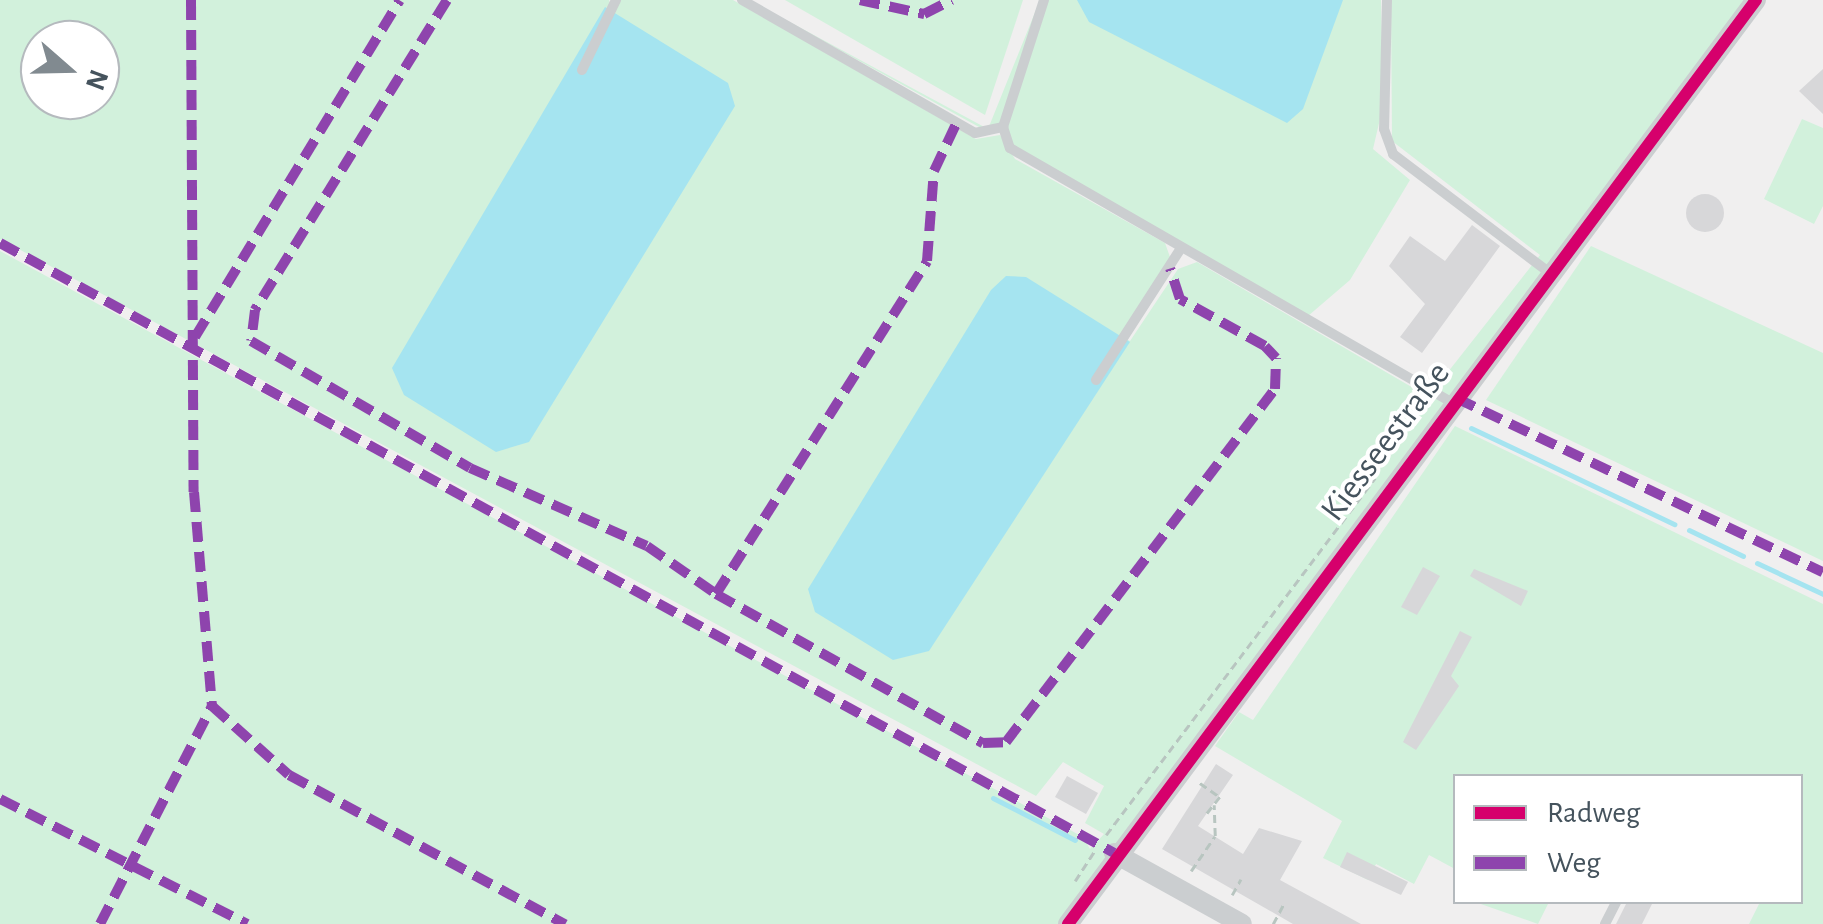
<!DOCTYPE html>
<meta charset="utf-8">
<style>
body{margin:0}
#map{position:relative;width:1823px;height:924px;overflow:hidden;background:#f0efef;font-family:"Alegreya Sans",sans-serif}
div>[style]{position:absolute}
.green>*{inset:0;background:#d2f1dc}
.water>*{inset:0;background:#a5e4f0}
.stream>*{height:5px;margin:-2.5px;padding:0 2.5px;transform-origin:2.5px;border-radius:2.5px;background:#a5e4f0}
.building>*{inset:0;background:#d7d7d9}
.round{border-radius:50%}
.path>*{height:2.5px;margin-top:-1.25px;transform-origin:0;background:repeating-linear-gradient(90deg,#b8c5c0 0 8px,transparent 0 13px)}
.service>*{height:10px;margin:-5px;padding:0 5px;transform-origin:5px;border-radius:5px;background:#cbced0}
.minor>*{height:20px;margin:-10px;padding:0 10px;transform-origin:10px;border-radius:10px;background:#cbced0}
.quiet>*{height:10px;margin-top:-5px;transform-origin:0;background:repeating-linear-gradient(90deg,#8e44ad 0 20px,transparent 0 30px)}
.cycleway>*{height:12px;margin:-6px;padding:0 6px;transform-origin:6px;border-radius:6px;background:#d6006c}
span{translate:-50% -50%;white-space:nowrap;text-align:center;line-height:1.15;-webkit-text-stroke:8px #fff;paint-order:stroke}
.street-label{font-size:35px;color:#45535d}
.legend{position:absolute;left:1453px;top:774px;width:350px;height:130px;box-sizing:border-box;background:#fff;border:2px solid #b5babe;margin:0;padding:12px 18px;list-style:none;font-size:30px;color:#45535d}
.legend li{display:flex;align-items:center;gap:20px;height:50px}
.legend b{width:50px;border:2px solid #b5babe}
.north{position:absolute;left:20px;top:20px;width:100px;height:100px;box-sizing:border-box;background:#fff;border:2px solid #b5babe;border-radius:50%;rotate:110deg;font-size:28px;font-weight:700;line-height:40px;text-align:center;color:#45535d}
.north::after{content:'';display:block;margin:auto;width:35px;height:45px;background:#818a90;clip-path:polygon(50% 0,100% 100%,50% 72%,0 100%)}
</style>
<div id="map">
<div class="green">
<div style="clip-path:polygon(evenodd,0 0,609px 0,613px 12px,620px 0,733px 0,976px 139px,1000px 135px,1015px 159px,1165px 243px,1170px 257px,1124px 338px,1130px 341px,1178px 269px,1197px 262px,1415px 389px,1422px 405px,1540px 255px,1392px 141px,1391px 0,1747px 0,1058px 924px,0 924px,0 251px,1083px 837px,1090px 849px,1104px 834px,1085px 823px,1104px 786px,1063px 762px,1036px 796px,0 239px,0 0,40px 40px,100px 40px,100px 100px,40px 100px,40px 40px)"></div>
<div style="clip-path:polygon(749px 0,988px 129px,1040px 0,999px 126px,988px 132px)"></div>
<div style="clip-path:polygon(785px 0,1023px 0,985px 115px)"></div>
<div style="clip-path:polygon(1048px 0,1381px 0,1383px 106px,1373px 149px,1410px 180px,1350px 280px,1308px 316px,1013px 145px,1007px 126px)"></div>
<div style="clip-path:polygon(1802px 119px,1823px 128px,1823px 206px,1814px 224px,1764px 199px)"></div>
<div style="clip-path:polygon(1591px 246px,1823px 353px,1823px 561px,1486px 400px)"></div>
<div style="clip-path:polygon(1455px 426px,1823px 604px,1823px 924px,1749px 924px,1760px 902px,1800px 902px,1800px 776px,1456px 776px,1455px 869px,1429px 855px,1414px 884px,1376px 864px,1368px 880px,1323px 858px,1342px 821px,1215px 746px,1239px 712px,1253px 720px)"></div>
<div style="clip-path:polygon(1475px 902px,1549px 902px,1538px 924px)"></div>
</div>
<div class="water">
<div style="clip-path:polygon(1077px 0,1343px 0,1303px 109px,1287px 123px,1089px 22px)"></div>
<div style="clip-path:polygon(605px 7px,728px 83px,735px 106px,529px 442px,496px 452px,404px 395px,392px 368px)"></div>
<div style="clip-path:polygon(1026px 277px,1130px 342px,929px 651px,893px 660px,815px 612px,808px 589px,991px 290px,1006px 276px)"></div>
</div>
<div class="stream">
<div style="left:1471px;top:428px;width:225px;rotate:25.3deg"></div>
<div style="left:1689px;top:530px;width:60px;rotate:25.7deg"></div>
<div style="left:1757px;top:563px;width:73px;rotate:25.2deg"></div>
<div style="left:993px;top:798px;width:92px;rotate:27.1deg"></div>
</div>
<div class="building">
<div style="clip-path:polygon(1823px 69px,1823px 114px,1799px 91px)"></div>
<div class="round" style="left:1686px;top:194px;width:38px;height:38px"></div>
<div style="clip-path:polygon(1472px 225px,1500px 246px,1422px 353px,1400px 337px,1425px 304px,1389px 266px,1410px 236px,1445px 261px)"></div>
<div style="clip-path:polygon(1423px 567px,1440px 576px,1417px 615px,1401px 607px)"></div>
<div style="clip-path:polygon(1474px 569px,1528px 591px,1521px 606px,1470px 576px)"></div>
<div style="clip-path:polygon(1460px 631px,1472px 637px,1451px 676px,1459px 686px,1416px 750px,1403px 742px)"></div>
<div style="clip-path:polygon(1216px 764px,1233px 775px,1198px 826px,1243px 854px,1259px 828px,1302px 841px,1280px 880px,1361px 924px,1293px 924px,1162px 849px)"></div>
<div style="clip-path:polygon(1067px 776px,1098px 793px,1086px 814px,1055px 797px)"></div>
<div style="clip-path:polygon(1347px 852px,1408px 882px,1401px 895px,1340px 867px)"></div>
<div style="clip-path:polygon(1627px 902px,1653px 902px,1642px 924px,1616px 924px)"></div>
</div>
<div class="path">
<div style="left:1200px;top:783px;width:24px;rotate:35deg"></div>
<div style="left:1220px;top:797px;width:24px;rotate:128deg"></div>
<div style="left:1106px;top:835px;width:447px;rotate:-53deg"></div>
<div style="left:1191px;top:871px;width:42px;rotate:-55.6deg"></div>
<div style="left:1215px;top:836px;width:31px;rotate:-92deg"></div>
<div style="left:1075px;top:881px;width:37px;rotate:-57deg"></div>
<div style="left:1232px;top:895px;width:18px;rotate:-61deg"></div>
<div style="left:1273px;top:924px;width:24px;rotate:-62deg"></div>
</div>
<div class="service">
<div style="left:742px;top:0;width:268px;rotate:29.7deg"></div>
<div style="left:975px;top:133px;width:29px;rotate:-12deg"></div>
<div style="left:1044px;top:0;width:133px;rotate:107.9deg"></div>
<div style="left:1003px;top:127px;width:22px;rotate:72deg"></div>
<div style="left:1010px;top:148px;width:511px;rotate:29.93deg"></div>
<div style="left:1387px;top:0;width:129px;rotate:91.3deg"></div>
<div style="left:1384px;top:129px;width:27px;rotate:70deg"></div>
<div style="left:1393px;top:154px;width:197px;rotate:37.2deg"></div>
<div style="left:582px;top:70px;width:78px;rotate:-64.1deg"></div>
<div style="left:1096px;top:380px;width:157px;rotate:-57.2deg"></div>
<div style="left:1605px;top:924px;width:25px;rotate:-63deg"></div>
</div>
<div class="minor">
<div style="left:1114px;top:853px;width:146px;rotate:29deg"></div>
<div style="left:1068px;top:924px;width:1152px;rotate:-53.33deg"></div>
</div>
<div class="quiet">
<div style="left:191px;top:0;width:492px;rotate:89.7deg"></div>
<div style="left:194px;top:492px;width:215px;rotate:85.2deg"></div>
<div style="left:212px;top:706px;width:103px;rotate:41.9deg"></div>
<div style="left:289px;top:775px;width:314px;rotate:28.4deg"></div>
<div style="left:447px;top:0;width:365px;rotate:121.8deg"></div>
<div style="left:255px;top:310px;width:31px;rotate:97deg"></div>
<div style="left:251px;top:341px;width:253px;rotate:30.1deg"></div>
<div style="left:470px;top:468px;width:193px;rotate:23.8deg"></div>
<div style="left:647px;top:546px;width:84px;rotate:34.8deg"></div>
<div style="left:716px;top:594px;width:394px;rotate:-57.6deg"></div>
<div style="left:927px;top:261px;width:90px;rotate:-85.6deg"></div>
<div style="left:934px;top:171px;width:54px;rotate:-64.9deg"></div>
<div style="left:860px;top:0;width:66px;rotate:12.3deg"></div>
<div style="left:924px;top:14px;width:31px;rotate:-27deg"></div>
<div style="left:0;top:243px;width:1270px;rotate:28.7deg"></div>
<div style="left:195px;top:337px;width:394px;rotate:-58.7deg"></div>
<div style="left:1456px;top:398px;width:406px;rotate:25.4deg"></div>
<div style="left:716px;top:594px;width:306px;rotate:29.2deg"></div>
<div style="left:983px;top:743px;width:23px;rotate:-2deg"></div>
<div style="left:1006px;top:742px;width:444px;rotate:-52.7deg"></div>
<div style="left:1275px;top:389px;width:31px;rotate:-88deg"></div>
<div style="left:1276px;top:358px;width:16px;rotate:-133deg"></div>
<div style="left:1265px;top:346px;width:97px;rotate:-151.1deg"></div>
<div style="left:1180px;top:299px;width:32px;rotate:-108deg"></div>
<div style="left:0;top:799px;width:277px;rotate:26.8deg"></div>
<div style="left:100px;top:924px;width:245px;rotate:-62.8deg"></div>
</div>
<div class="cycleway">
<div style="left:1068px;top:924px;width:1152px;rotate:-53.33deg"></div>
</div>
<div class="street-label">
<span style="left:1386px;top:442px;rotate:-53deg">Kiesseestraße</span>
</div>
<ul class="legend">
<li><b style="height:12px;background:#d6006c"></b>Radweg</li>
<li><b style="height:12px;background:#8e44ad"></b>Weg</li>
</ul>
<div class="north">N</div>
</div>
